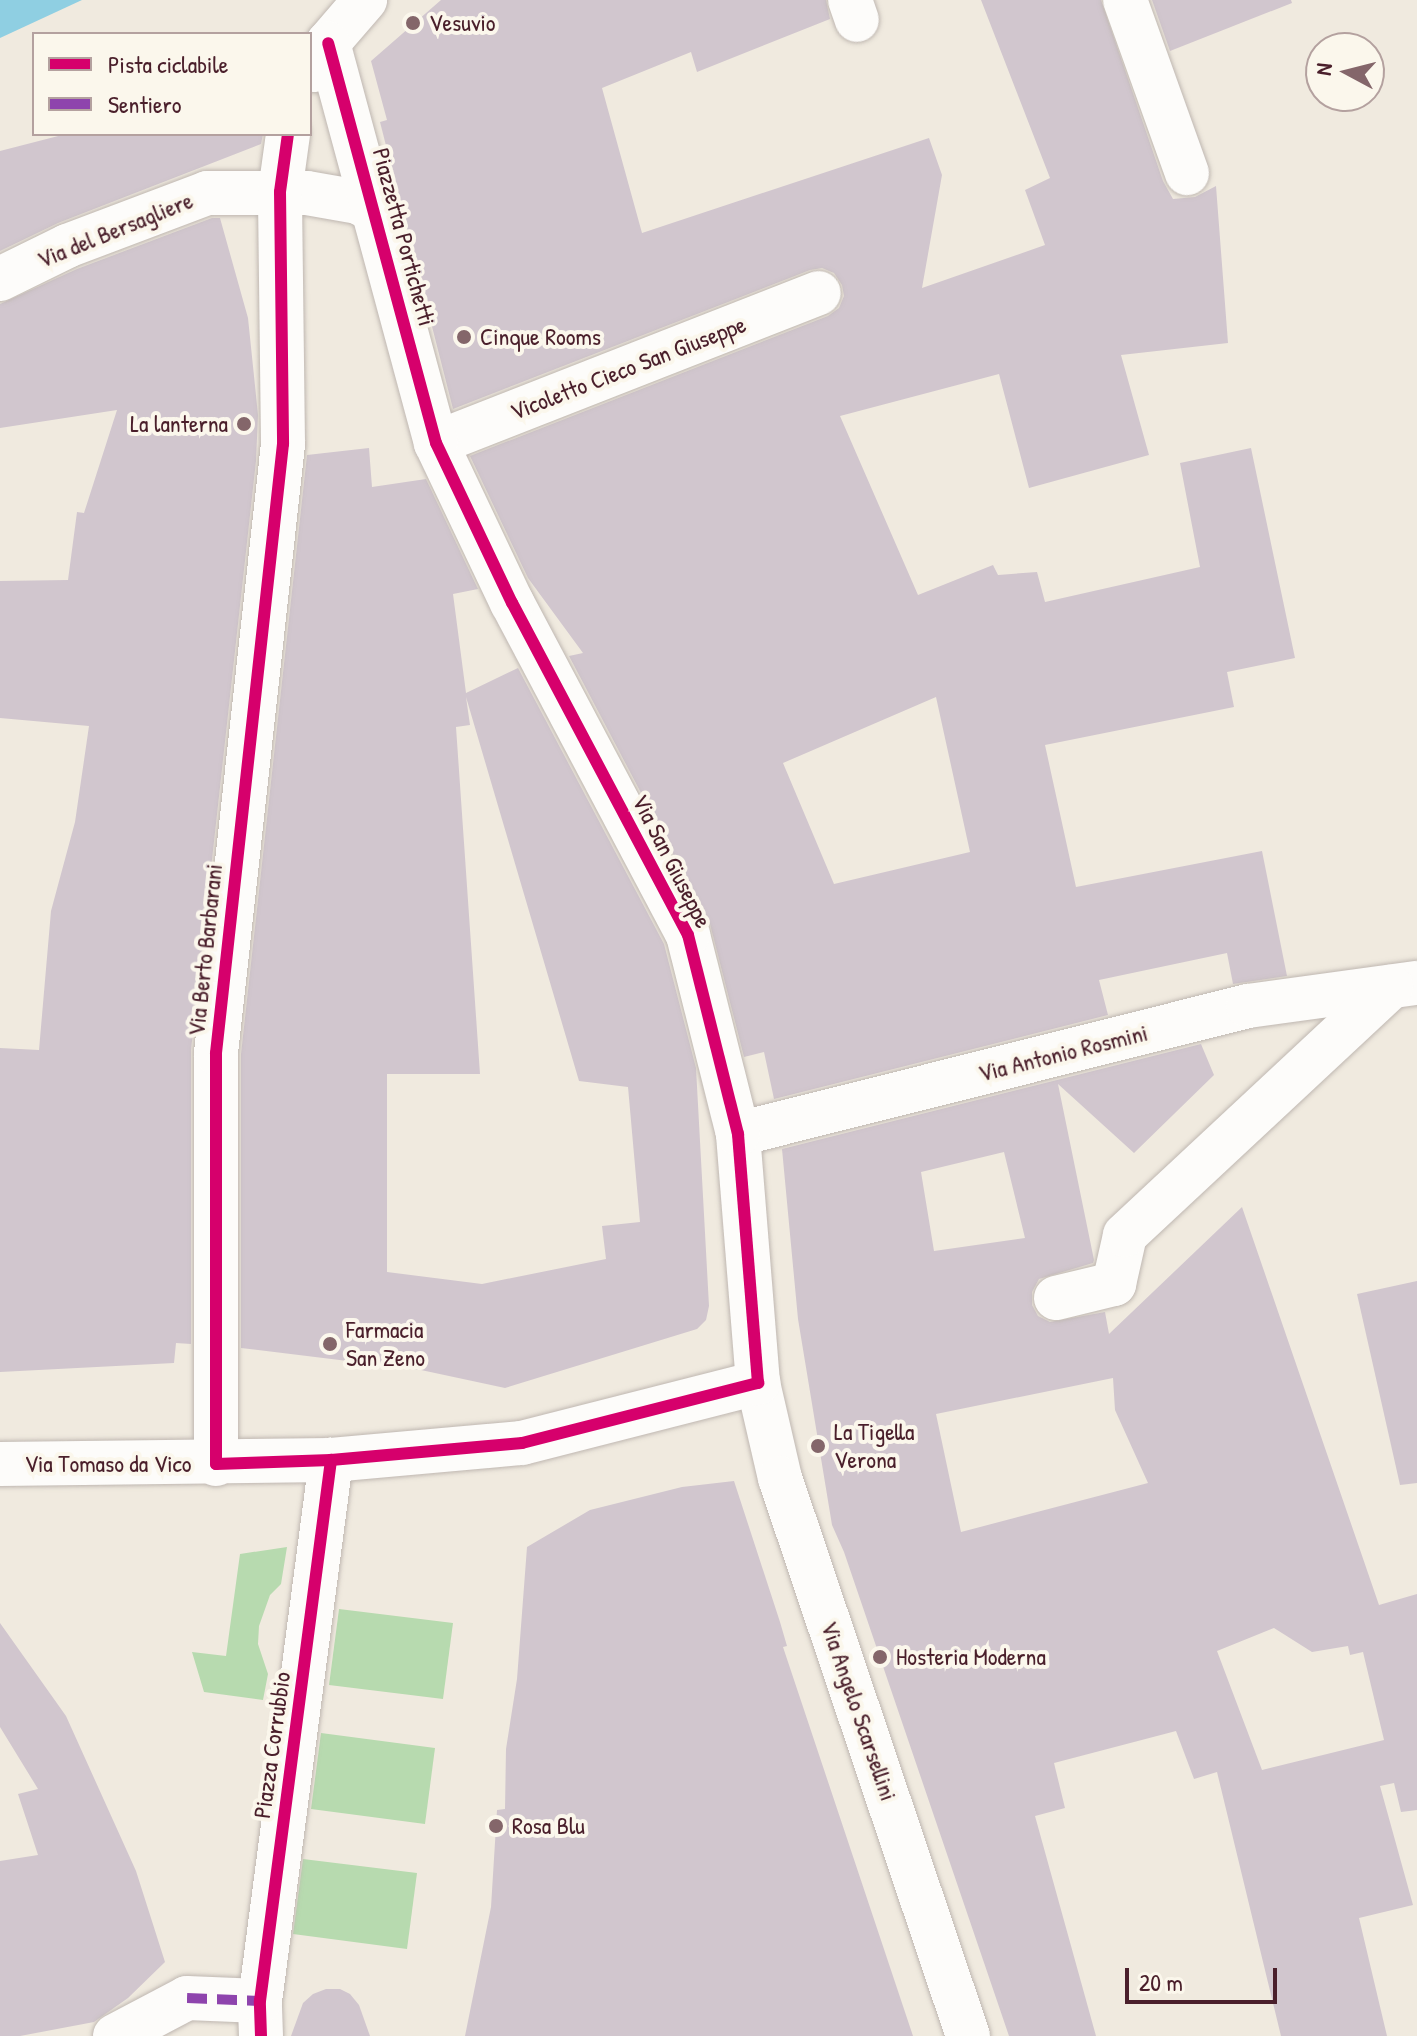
<!DOCTYPE html>
<style>
body{margin:0}
#map{position:relative;width:1417px;height:2036px;overflow:hidden;background:#f0eadf;font-family:"Patrick Hand",sans-serif}
div>[style]{position:absolute}
.green>*{inset:0;background:#b7daaf}
.water>*{inset:0;background:#8fcfe2}
.building>*{inset:0;background:#d1c6ce}
.roads{filter:drop-shadow(0 0 2px #bfb7b1) drop-shadow(0 0 2px #bfb7b1)}
.pedestrian>*{height:44px;margin:-22px;padding:0 22px;transform-origin:22px;border-radius:22px;background:#fdfcfa}
.minor>*{height:44px;margin:-22px;padding:0 22px;transform-origin:22px;border-radius:22px;background:#fdfcfa}
.tertiary>*{height:44px;margin:-22px;padding:0 22px;transform-origin:22px;border-radius:22px;background:#fdfcfa}
.quiet>*{height:10px;margin-top:-5px;transform-origin:0;background:repeating-linear-gradient(90deg,#8e44ad 0 20px,transparent 0 30px)}
.cycleway>*{height:12px;margin:-6px;padding:0 6px;transform-origin:6px;border-radius:6px;background:#d6006c}
.dots>*{width:22px;height:22px;translate:-50% -50%;box-sizing:border-box;border:4px solid #fbf7ec;border-radius:50%}
span{translate:-50% -50%;white-space:nowrap;text-align:center;line-height:1.15;-webkit-text-stroke:8px #fbf7ec;paint-order:stroke}
.poi-label{font-size:24px;color:#4a1f2b}
.left{translate:0 -50%;text-align:left}
.right{translate:-100% -50%;text-align:right}
.street-label{font-size:24px;color:#4a1f2b}
.legend{position:absolute;left:32px;top:32px;width:280px;height:104px;box-sizing:border-box;background:#fbf7ec;border:2px solid #b4a19f;margin:0;padding:10px 14px;list-style:none;font-size:24px;color:#4a1f2b}
.legend li{display:flex;align-items:center;gap:16px;height:40px}
.legend b{width:40px;border:2px solid #b4a19f}
.north{position:absolute;left:1305px;top:32px;width:80px;height:80px;box-sizing:border-box;background:#fbf7ec;border:2px solid #b4a19f;border-radius:50%;rotate:277deg;font-size:22px;font-weight:700;line-height:32px;text-align:center;color:#4a1f2b}
.north::after{content:'';display:block;margin:auto;width:28px;height:36px;background:#84666a;clip-path:polygon(50% 0,100% 100%,50% 72%,0 100%)}
.scale{position:absolute;left:1125px;top:1968px;width:152px;height:36px;box-sizing:border-box;border:4px solid #4a1f2b;border-top:0;padding-left:10px;font-size:24px;line-height:28px;white-space:nowrap;color:#4a1f2b;-webkit-text-stroke:6px #fbf7ec;paint-order:stroke}
</style>
<div id="map">
<div class="green">
<div style="clip-path:polygon(287px 1547px,281px 1584px,270px 1595px,259px 1626px,258px 1644px,268px 1674px,263px 1700px,204px 1692px,192px 1652px,226px 1656px,240px 1554px)"></div>
<div style="clip-path:polygon(339px 1609px,453px 1623px,443px 1699px,329px 1685px)"></div>
<div style="clip-path:polygon(321px 1733px,435px 1748px,425px 1824px,311px 1809px)"></div>
<div style="clip-path:polygon(303px 1859px,417px 1873px,407px 1949px,293px 1934px)"></div>
</div>
<div class="water">
<div style="clip-path:polygon(0 0,82px 0,0 38px)"></div>
</div>
<div class="building">
<div style="clip-path:polygon(evenodd,441px 0,826px 0,830px 19px,697px 72px,691px 52px,602px 88px,642px 233px,929px 138px,942px 175px,922px 288px,1045px 245px,1025px 190px,1050px 178px,981px 0,1101px 0,1163px 181px,1173px 199px,1195px 197px,1216px 186px,1228px 343px,1121px 355px,1149px 455px,1029px 488px,999px 374px,840px 416px,918px 595px,993px 565px,998px 575px,1037px 572px,1045px 602px,1200px 567px,1180px 463px,1251px 448px,1295px 658px,1227px 672px,1234px 707px,1045px 745px,1076px 887px,1262px 851px,1287px 976px,1233px 984px,1227px 953px,1099px 980px,1108px 1015px,774px 1099px,764px 1052px,744px 1057px,710px 924px,569px 656px,583px 653px,528px 578px,470px 456px,828px 316px,839px 308px,844px 296px,842px 285px,834px 273px,822px 268px,810px 270px,453px 409px,380px 122px,387px 120px,371px 61px,441px 0,936px 697px,970px 852px,834px 884px,783px 763px,936px 697px)"></div>
<div style="clip-path:polygon(1152px 0,1291px 0,1292px 3px,1170px 51px)"></div>
<div style="clip-path:polygon(66px 134px,263px 134px,261px 144px,58px 223px,0 251px,0 151px)"></div>
<div style="clip-path:polygon(212px 218px,220px 218px,248px 318px,258px 415px,256px 461px,191px 1050px,191px 1344px,176px 1343px,174px 1363px,0 1372px,0 1048px,39px 1050px,51px 911px,75px 822px,89px 726px,0 718px,0 581px,68px 580px,77px 512px,84px 513px,117px 410px,0 428px,0 304px,77px 269px)"></div>
<div style="clip-path:polygon(evenodd,369px 448px,372px 487px,426px 479px,478px 589px,453px 594px,466px 693px,518px 668px,664px 944px,696px 1068px,709px 1306px,706px 1320px,697px 1329px,505px 1388px,421px 1370px,241px 1348px,241px 1054px,307px 455px,369px 448px,466px 697px,579px 1081px,628px 1087px,640px 1222px,602px 1226px,606px 1259px,482px 1284px,387px 1272px,387px 1074px,480px 1074px,456px 727px,470px 725px,466px 697px)"></div>
<div style="clip-path:polygon(evenodd,1201px 1044px,1214px 1075px,1134px 1153px,1058px 1084px,1094px 1260px,1093px 1263px,1039px 1279px,1032px 1292px,1032px 1305px,1038px 1316px,1050px 1322px,1105px 1312px,1109px 1334px,1242px 1207px,1379px 1605px,1417px 1594px,1417px 1810px,1401px 1812px,1394px 1783px,1380px 1786px,1413px 1905px,1359px 1918px,1387px 2036px,1281px 2036px,1217px 1772px,1194px 1779px,1176px 1731px,1054px 1763px,1065px 1808px,1035px 1816px,1096px 2036px,1009px 2036px,844px 1552px,832px 1525px,798px 1319px,782px 1149px,1201px 1044px,1004px 1152px,1025px 1238px,934px 1251px,921px 1172px,1004px 1152px,1201px 1044px,1113px 1378px,1115px 1410px,1148px 1483px,961px 1532px,936px 1414px,1113px 1378px,1201px 1044px,1274px 1628px,1312px 1652px,1348px 1646px,1350px 1655px,1363px 1652px,1384px 1740px,1262px 1770px,1217px 1651px,1274px 1628px)"></div>
<div style="clip-path:polygon(1417px 1281px,1417px 1483px,1400px 1485px,1357px 1294px)"></div>
<div style="clip-path:polygon(734px 1481px,780px 1622px,787px 1646px,783px 1647px,913px 2036px,465px 2036px,491px 1907px,497px 1810px,505px 1809px,506px 1749px,517px 1679px,527px 1547px,590px 1510px,682px 1487px)"></div>
<div style="clip-path:polygon(0 1623px,66px 1716px,136px 1871px,165px 1962px,128px 1998px,94px 2022px,20px 2036px,0 2036px,0 1861px,38px 1855px,18px 1794px,38px 1789px,0 1727px)"></div>
<div style="clip-path:polygon(326px 1989px,340px 1989px,350px 1994px,359px 2005px,370px 2036px,291px 2036px,303px 2003px,313px 1994px)"></div>
</div>
<div class="roads">
<div class="pedestrian">
<div style="left:187px;top:1998px;width:73px;rotate:2.4deg"></div>
<div style="left:261px;top:2036px;width:35px;rotate:-92deg"></div>
<div style="left:260px;top:2001px;width:546px;rotate:-82.52deg"></div>
</div>
<div class="minor">
<div style="left:850px;top:0;width:21px;rotate:71deg"></div>
<div style="left:1125px;top:0;width:184px;rotate:70.3deg"></div>
<div style="left:0;top:279px;width:75px;rotate:-26.2deg"></div>
<div style="left:67px;top:246px;width:150px;rotate:-20.7deg"></div>
<div style="left:207px;top:193px;width:100px"></div>
<div style="left:307px;top:193px;width:52px;rotate:10deg"></div>
<div style="left:358px;top:202px;width:21px;rotate:29deg"></div>
<div style="left:436px;top:443px;width:411px;rotate:-21.4deg"></div>
<div style="left:738px;top:1134px;width:526px;rotate:-14.09deg"></div>
<div style="left:1248px;top:1006px;width:171px;rotate:-7.8deg"></div>
<div style="left:1056px;top:1298px;width:60px;rotate:-13.6deg"></div>
<div style="left:1114px;top:1284px;width:50px;rotate:-77.3deg"></div>
<div style="left:1125px;top:1235px;width:364px;rotate:-43deg"></div>
<div style="left:758px;top:1383px;width:98px;rotate:77deg"></div>
<div style="left:780px;top:1478px;width:589px;rotate:71.38deg"></div>
<div style="left:115px;top:2036px;width:81px;rotate:-27.8deg"></div>
</div>
<div class="tertiary">
<div style="left:313px;top:70px;width:31px;rotate:-61deg"></div>
<div style="left:328px;top:43px;width:57px;rotate:-49.3deg"></div>
<div style="left:0;top:1464px;width:331px;rotate:-0.7deg"></div>
<div style="left:331px;top:1460px;width:192px;rotate:-5.1deg"></div>
<div style="left:522px;top:1443px;width:244px;rotate:-14.3deg"></div>
<div style="left:758px;top:1383px;width:250px;rotate:-94.6deg"></div>
<div style="left:738px;top:1134px;width:205px;rotate:-104.1deg"></div>
<div style="left:688px;top:935px;width:376px;rotate:-117.9deg"></div>
<div style="left:512px;top:603px;width:177px;rotate:-115.4deg"></div>
<div style="left:436px;top:443px;width:414px;rotate:-105.1deg"></div>
<div style="left:216px;top:1464px;width:411px;rotate:-90deg"></div>
<div style="left:216px;top:1053px;width:613px;rotate:-83.72deg"></div>
<div style="left:283px;top:444px;width:252px;rotate:-90.7deg"></div>
<div style="left:280px;top:192px;width:59px;rotate:-82.1deg"></div>
</div>
</div>
<div class="quiet">
<div style="left:187px;top:1998px;width:73px;rotate:2.4deg"></div>
</div>
<div class="cycleway">
<div style="left:288px;top:134px;width:59px;rotate:97.9deg"></div>
<div style="left:280px;top:192px;width:252px;rotate:89.3deg"></div>
<div style="left:283px;top:444px;width:613px;rotate:96.28deg"></div>
<div style="left:216px;top:1053px;width:411px;rotate:90deg"></div>
<div style="left:216px;top:1464px;width:115px;rotate:-2deg"></div>
<div style="left:331px;top:1460px;width:192px;rotate:-5.1deg"></div>
<div style="left:522px;top:1443px;width:244px;rotate:-14.3deg"></div>
<div style="left:758px;top:1383px;width:250px;rotate:-94.6deg"></div>
<div style="left:738px;top:1134px;width:205px;rotate:-104.1deg"></div>
<div style="left:688px;top:935px;width:376px;rotate:-117.9deg"></div>
<div style="left:512px;top:603px;width:177px;rotate:-115.4deg"></div>
<div style="left:436px;top:443px;width:414px;rotate:-105.1deg"></div>
<div style="left:261px;top:2036px;width:35px;rotate:-92deg"></div>
<div style="left:260px;top:2001px;width:546px;rotate:-82.52deg"></div>
</div>
<div class="dots">
<div style="left:413px;top:23px;background:#84666a"></div>
<div style="left:464px;top:337px;background:#84666a"></div>
<div style="left:244px;top:424px;background:#84666a"></div>
<div style="left:330px;top:1344px;background:#84666a"></div>
<div style="left:818px;top:1446px;background:#84666a"></div>
<div style="left:880px;top:1657px;background:#84666a"></div>
<div style="left:496px;top:1826px;background:#84666a"></div>
</div>
<div class="poi-label">
<span class="left" style="left:429px;top:23px">Vesuvio</span>
<span class="left" style="left:480px;top:337px">Cinque Rooms</span>
<span class="right" style="left:228px;top:424px">La lanterna</span>
<span class="left" style="left:346px;top:1344px">Farmacia<br>San Zeno</span>
<span class="left" style="left:834px;top:1446px">La Tigella<br>Verona</span>
<span class="left" style="left:896px;top:1657px">Hosteria Moderna</span>
<span class="left" style="left:512px;top:1826px">Rosa Blu</span>
</div>
<div class="street-label">
<span style="left:115px;top:230px;rotate:-22deg">Via del Bersagliere</span>
<span style="left:404px;top:237px;rotate:75deg">Piazzetta Portichetti</span>
<span style="left:628px;top:368px;rotate:-21deg">Vicoletto Cieco San Giuseppe</span>
<span style="left:672px;top:861px;rotate:63deg">Via San Giuseppe</span>
<span style="left:205px;top:950px;rotate:-84deg">Via Berto Barbarani</span>
<span style="left:1063px;top:1053px;rotate:-14deg">Via Antonio Rosmini</span>
<span style="left:108px;top:1464px">Via Tomaso da Vico</span>
<span style="left:859px;top:1711px;rotate:71deg">Via Angelo Scarsellini</span>
<span style="left:272px;top:1745px;rotate:-82deg">Piazza Corrubbio</span>
</div>
<ul class="legend">
<li><b style="height:10px;background:#d6006c"></b>Pista ciclabile</li>
<li><b style="height:10px;background:#8e44ad"></b>Sentiero</li>
</ul>
<div class="north">N</div>
<div class="scale">20 m</div>
</div>
